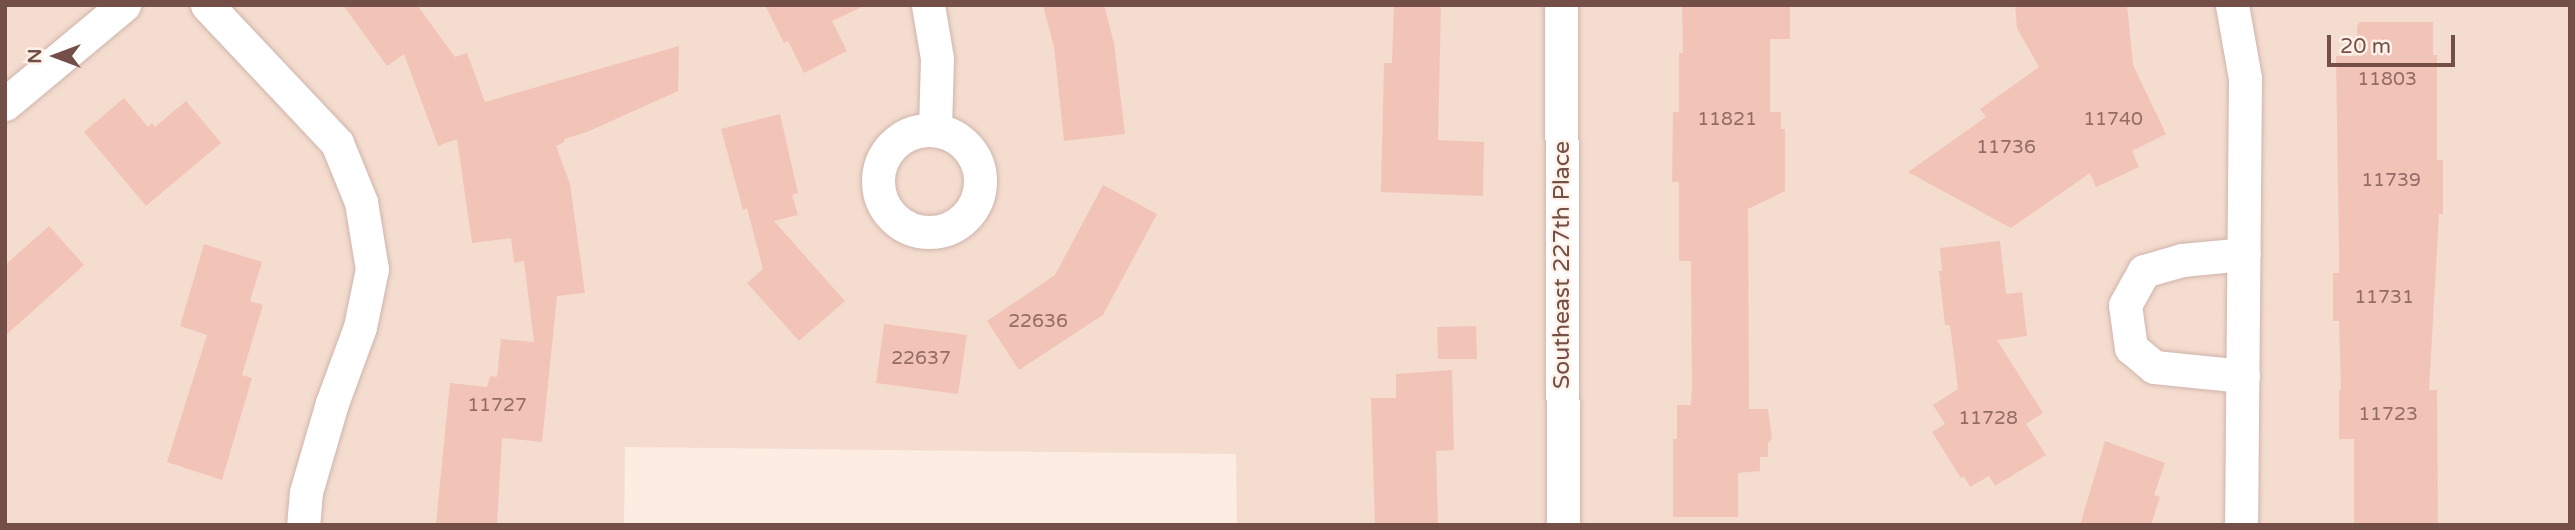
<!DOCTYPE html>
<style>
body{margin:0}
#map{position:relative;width:2575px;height:530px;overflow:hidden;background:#fcece1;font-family:"Varela Round",sans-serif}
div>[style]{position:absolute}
.residential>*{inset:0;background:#f4dccf}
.building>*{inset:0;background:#f2c4b8}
.roads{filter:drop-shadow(0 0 2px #cfb4ab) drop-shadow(0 0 2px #cfb4ab)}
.minor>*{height:33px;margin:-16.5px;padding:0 16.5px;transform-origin:16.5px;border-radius:16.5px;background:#fff}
.minor>.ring{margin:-16.5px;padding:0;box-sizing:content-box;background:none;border:33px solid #fff;border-radius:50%}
span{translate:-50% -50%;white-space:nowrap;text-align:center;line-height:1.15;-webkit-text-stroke:5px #fff1e7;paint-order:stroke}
.number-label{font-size:19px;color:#936c64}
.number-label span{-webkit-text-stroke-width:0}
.street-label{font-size:23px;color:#734f48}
.frame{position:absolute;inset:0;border:7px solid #734f48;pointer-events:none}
.north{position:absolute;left:21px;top:21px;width:70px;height:70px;-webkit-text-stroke:5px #fff1e7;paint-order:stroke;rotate:270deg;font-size:19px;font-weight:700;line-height:28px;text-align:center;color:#734f48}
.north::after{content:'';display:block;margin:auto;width:24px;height:32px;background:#734f48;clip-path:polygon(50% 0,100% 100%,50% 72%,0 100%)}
.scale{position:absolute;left:2327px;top:35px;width:128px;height:32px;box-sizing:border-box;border:4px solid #734f48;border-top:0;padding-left:9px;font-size:21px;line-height:24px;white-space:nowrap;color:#734f48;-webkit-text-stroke:5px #fff1e7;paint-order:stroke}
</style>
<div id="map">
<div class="residential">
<div style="clip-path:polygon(5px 5px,2570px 5px,2570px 525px,1237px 525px,1236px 454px,625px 447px,624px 525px,5px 525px)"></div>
</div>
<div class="building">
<div style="clip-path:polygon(343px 5px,417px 5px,455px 57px,467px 53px,485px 102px,679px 46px,678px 91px,587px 132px,564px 139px,564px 142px,556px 146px,570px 184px,585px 293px,557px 296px,542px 442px,502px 438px,497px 525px,436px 525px,438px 503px,450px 383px,487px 387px,490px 376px,497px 377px,501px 339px,534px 342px,524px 261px,514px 263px,511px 238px,472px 243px,457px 139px,438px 146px,404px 54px,387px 66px)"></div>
<div style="clip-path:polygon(765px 5px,866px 5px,832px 21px,847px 51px,804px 73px,788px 41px,784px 43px)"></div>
<div style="clip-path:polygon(1043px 5px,1104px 5px,1114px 43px,1125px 134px,1064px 141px,1054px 47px)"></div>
<div style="clip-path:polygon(1394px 5px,1441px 5px,1438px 140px,1484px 142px,1483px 196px,1381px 192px,1384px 63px,1392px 63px)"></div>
<div style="clip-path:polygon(1682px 5px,1790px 5px,1790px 39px,1770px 39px,1770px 112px,1781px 112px,1781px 129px,1785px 129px,1785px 191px,1748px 209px,1749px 409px,1768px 409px,1772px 439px,1768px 443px,1768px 457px,1760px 457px,1760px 471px,1738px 473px,1738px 517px,1673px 517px,1673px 439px,1677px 439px,1677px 405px,1691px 405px,1692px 387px,1691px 261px,1679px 261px,1679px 182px,1672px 182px,1673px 112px,1679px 112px,1679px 53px,1683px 53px)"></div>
<div style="clip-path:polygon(2015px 5px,2127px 5px,2133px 65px,2166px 134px,2132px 151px,2139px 167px,2096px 187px,2090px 173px,2011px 228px,1908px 172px,1986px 117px,1980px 109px,2039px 67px,2017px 28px)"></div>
<div style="clip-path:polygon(2360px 22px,2433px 22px,2433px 55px,2437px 55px,2437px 160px,2443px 160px,2443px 214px,2439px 214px,2429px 390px,2437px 390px,2438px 525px,2354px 525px,2354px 439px,2339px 439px,2339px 390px,2341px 390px,2339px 321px,2333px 321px,2333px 273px,2339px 273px,2339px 254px,2336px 56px,2357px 56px,2357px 26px)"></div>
<div style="clip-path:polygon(124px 98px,148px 127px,152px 123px,155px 127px,186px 101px,221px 143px,146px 206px,84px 132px)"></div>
<div style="clip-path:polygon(780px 114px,798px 193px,792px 195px,798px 215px,774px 221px,845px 301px,799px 341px,747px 283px,763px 269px,747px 208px,743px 210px,721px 129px)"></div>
<div style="clip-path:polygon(1103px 185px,1157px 214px,1103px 315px,1019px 370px,987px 321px,1055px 275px)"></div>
<div style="clip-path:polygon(49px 226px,84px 265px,5px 336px,5px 265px)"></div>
<div style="clip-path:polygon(2000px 241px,2006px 294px,2022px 292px,2027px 336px,1997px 340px,2043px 413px,2026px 424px,2046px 455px,1995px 486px,1989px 476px,1970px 487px,1964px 476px,1961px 478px,1932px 432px,1945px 424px,1933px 405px,1958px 389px,1950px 325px,1945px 325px,1939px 271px,1942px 271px,1940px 248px)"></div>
<div style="clip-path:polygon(204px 244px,262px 262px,250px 301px,263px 305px,242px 375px,252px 378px,222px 480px,167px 462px,207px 335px,180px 326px)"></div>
<div style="clip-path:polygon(884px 324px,967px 335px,958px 394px,876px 383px)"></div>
<div style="clip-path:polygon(1476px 326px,1477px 359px,1438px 359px,1437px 327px)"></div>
<div style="clip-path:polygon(1452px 370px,1454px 450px,1436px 451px,1438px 525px,1375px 525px,1371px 398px,1396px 398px,1396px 374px)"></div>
<div style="clip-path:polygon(2105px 441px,2165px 463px,2154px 495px,2160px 497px,2151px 525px,2080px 525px)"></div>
</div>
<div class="roads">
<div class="minor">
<div style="left:207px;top:5px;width:190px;rotate:46.7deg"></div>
<div style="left:337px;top:143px;width:64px;rotate:67.9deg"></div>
<div style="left:361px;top:202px;width:68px;rotate:80.7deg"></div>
<div style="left:372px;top:269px;width:59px;rotate:101.7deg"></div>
<div style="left:360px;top:327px;width:81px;rotate:110.2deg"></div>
<div style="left:332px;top:403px;width:93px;rotate:106.3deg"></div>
<div style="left:306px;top:492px;width:33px;rotate:95deg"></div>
<div style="left:928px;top:5px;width:54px;rotate:80.4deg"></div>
<div style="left:937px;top:58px;width:72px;rotate:91.6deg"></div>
<div style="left:1561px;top:5px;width:520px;rotate:89.78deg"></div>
<div style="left:2232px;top:5px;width:74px;rotate:79.9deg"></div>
<div style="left:2245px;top:78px;width:447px;rotate:90.5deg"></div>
<div style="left:5px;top:104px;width:155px;rotate:-39.8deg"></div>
<div class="ring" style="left:878px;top:130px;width:69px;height:69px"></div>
<div style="left:2243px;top:376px;width:89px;rotate:-174.2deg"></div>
<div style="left:2154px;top:367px;width:30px;rotate:-140deg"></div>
<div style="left:2131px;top:348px;width:43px;rotate:-97.9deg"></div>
<div style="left:2125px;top:305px;width:39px;rotate:-61deg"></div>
<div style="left:2144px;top:271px;width:40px;rotate:-16deg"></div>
<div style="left:2182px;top:260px;width:62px;rotate:-5.5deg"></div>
</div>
</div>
<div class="number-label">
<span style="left:2387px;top:80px">11803</span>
<span style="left:1727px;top:120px">11821</span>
<span style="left:2113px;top:120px">11740</span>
<span style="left:2006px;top:148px">11736</span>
<span style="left:2391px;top:181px">11739</span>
<span style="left:2384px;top:298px">11731</span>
<span style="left:1038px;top:322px">22636</span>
<span style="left:921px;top:359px">22637</span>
<span style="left:497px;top:406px">11727</span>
<span style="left:2388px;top:415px">11723</span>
<span style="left:1988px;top:419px">11728</span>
</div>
<div class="street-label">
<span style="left:1562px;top:265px;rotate:-90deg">Southeast 227th Place</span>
</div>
<div class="frame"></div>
<div class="north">N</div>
<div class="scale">20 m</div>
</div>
